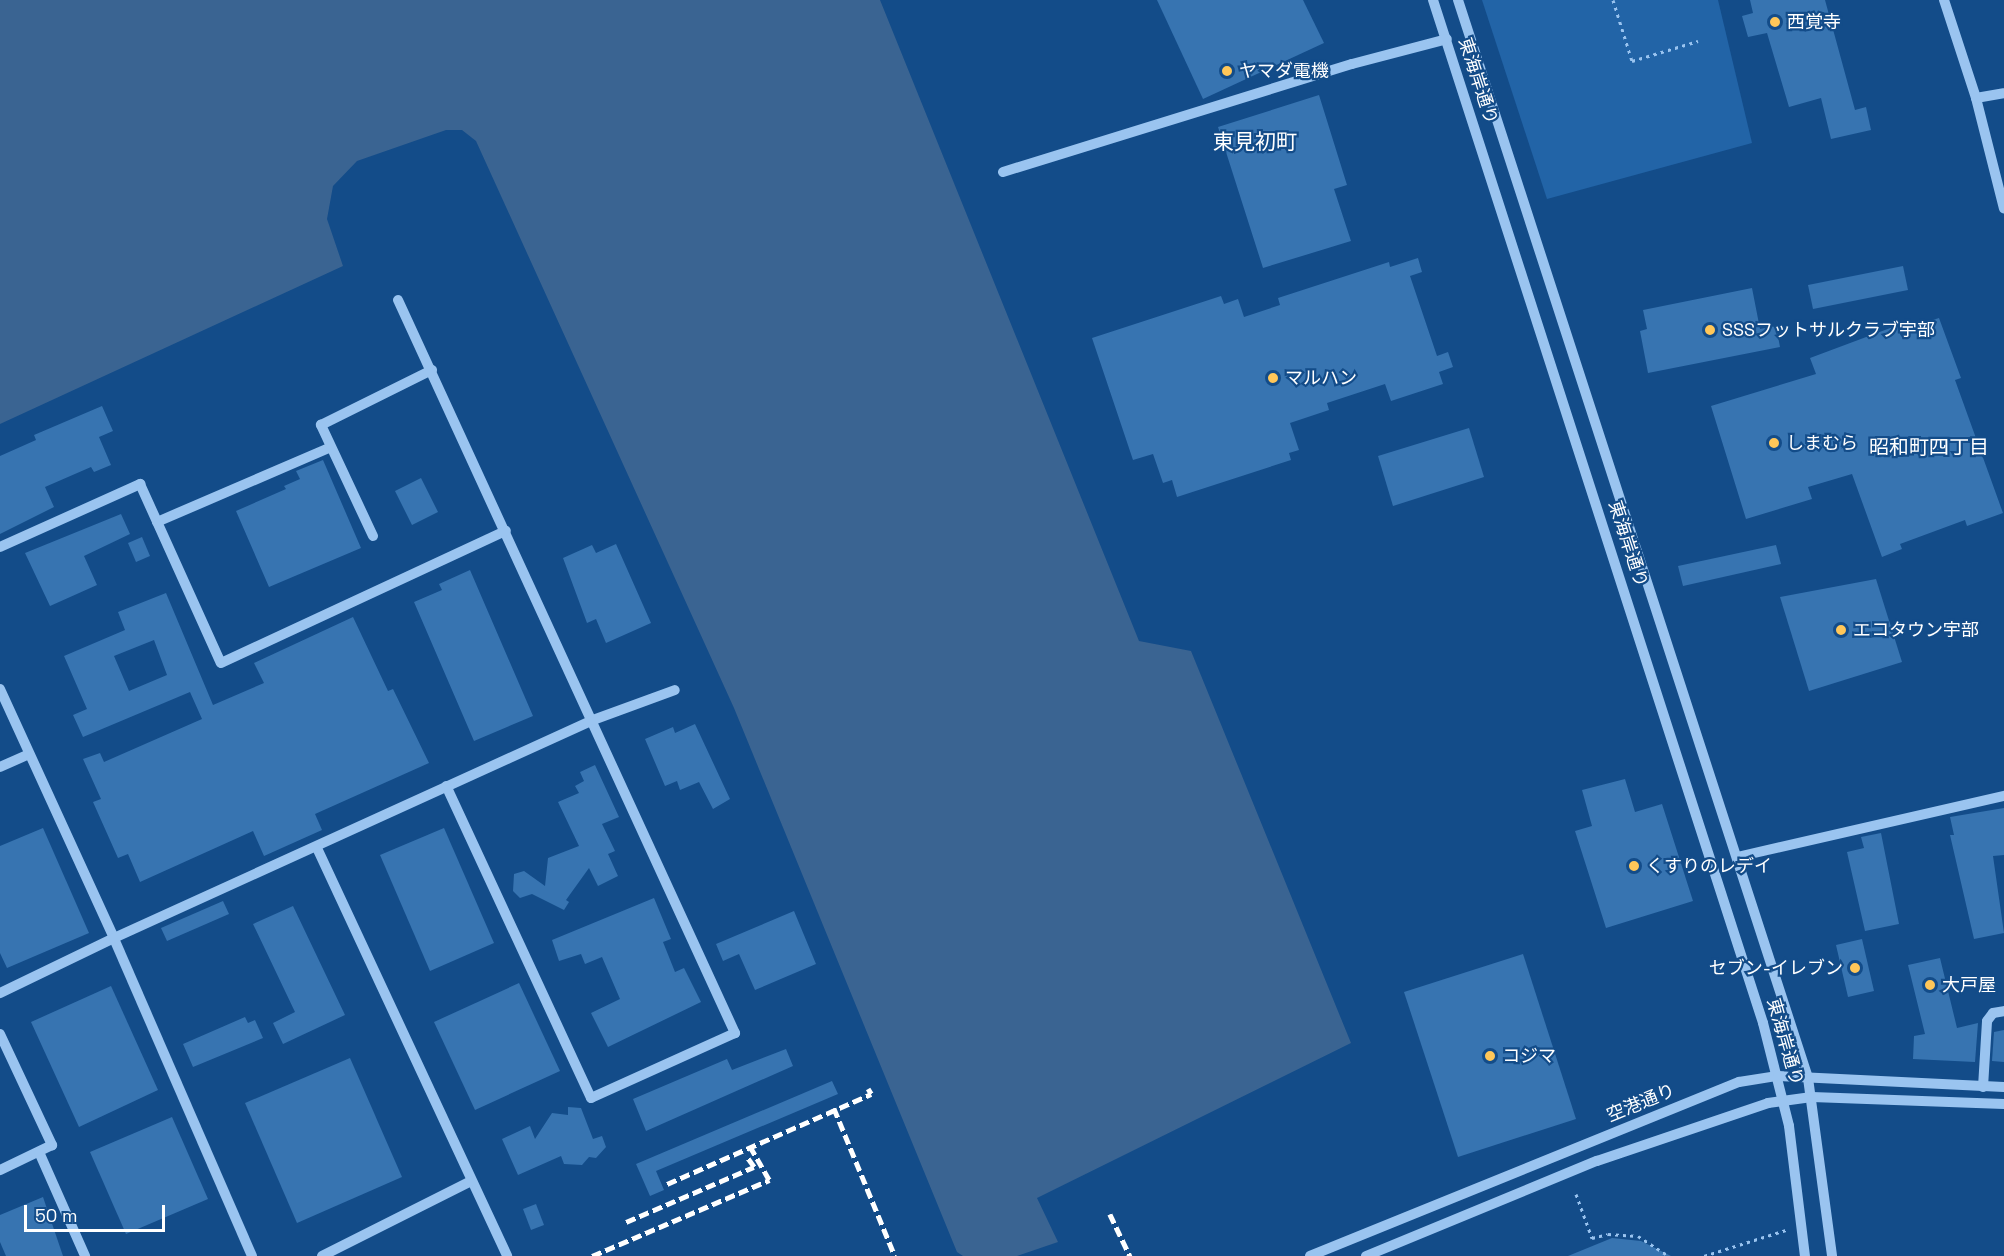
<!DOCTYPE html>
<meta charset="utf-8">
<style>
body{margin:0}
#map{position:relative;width:2004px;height:1256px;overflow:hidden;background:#134c89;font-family:"Space Grotesk","Noto Sans JP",sans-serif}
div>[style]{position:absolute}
.green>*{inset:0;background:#2264a7}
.water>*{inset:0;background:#3a6492}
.building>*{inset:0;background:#3774b1}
.path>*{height:3px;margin-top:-1.5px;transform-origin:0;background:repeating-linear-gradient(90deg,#9ac4f0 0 3px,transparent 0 7.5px)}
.minor>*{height:10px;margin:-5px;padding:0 5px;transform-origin:5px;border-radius:5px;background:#9ac4f0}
.rail>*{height:4.5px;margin-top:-2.25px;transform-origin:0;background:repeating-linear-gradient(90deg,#fff 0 10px,transparent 0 14.5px)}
.dots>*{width:16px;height:16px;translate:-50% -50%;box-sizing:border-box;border:3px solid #134c89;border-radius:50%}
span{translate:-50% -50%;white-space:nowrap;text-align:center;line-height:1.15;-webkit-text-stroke:4.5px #134c89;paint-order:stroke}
.poi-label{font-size:18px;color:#fff}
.left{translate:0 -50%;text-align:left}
.right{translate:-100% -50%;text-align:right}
.street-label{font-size:18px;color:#fff}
.neighbourhood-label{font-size:20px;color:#fff}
.quarter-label{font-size:21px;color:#fff}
.scale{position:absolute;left:24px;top:1205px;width:141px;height:27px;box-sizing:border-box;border:3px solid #fff;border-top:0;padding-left:8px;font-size:18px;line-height:21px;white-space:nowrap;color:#fff;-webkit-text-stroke:4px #134c89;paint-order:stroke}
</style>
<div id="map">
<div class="green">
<div style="clip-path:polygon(1482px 0,1718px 0,1752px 143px,1547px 199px)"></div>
</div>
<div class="water">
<div style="clip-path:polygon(0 0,880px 0,1139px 641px,1191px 651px,1351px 1043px,1037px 1198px,1058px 1242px,1017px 1256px,963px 1256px,957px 1252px,734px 708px,476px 141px,462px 130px,446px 130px,357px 161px,333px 186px,327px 219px,343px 266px,0 424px)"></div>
</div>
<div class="building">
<div style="clip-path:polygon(1157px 0,1303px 0,1324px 43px,1203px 99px)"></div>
<div style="clip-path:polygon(1750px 0,1825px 0,1855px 110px,1866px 107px,1871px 130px,1831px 139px,1821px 98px,1789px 107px,1767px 33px,1748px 37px,1742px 16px,1753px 13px)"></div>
<div style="clip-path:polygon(1319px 95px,1347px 185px,1334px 189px,1351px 241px,1263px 268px,1218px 127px)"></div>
<div style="clip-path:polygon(1418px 258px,1422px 272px,1410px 276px,1437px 356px,1448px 352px,1453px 367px,1439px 372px,1443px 384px,1391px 401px,1385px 384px,1327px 403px,1329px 410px,1290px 423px,1299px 450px,1289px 453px,1291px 460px,1177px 497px,1172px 480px,1163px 483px,1153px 454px,1133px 460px,1092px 338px,1221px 296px,1224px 304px,1238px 299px,1244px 317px,1280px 305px,1278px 298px,1389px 262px,1390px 267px)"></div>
<div style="clip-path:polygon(1903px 266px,1908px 290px,1813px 309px,1808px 285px)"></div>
<div style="clip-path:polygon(1752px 288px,1760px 329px,1776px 326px,1780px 347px,1648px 373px,1640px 331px,1647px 329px,1643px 310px)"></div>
<div style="clip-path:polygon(1939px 318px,1961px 378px,1955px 380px,2003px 513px,1967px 526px,1965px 520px,1900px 544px,1902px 549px,1882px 557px,1852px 474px,1808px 487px,1812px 499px,1746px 519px,1711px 406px,1816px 374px,1810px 358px,1909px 321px,1911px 327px)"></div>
<div style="clip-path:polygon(102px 406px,113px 431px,99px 437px,111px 465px,94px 472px,91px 467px,45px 487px,54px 507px,0 534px,0 456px,36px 440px,34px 435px)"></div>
<div style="clip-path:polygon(1469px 428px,1484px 477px,1393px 506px,1378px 456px)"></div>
<div style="clip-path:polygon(323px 460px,361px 548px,269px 587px,236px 511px,286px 489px,284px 486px,300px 479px,296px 471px)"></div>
<div style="clip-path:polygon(421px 478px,438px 512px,412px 525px,395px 491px)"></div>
<div style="clip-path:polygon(121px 514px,130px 534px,84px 556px,97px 585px,50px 606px,25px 553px)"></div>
<div style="clip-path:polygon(142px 537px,150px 556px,136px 562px,128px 543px)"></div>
<div style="clip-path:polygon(616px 544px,651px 623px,606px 643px,596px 619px,587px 623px,563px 558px,592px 545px,596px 553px)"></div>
<div style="clip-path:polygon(1776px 545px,1781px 564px,1683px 586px,1678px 566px)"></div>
<div style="clip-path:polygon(470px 570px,533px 716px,474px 741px,414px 602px,442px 590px,439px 584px)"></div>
<div style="clip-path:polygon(1876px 579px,1902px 662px,1809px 691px,1780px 597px)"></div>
<div style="clip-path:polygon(evenodd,166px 593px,213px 705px,264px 683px,254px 663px,353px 617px,388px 691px,393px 689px,429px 763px,315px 814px,322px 830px,264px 856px,253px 831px,140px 882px,128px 854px,118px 858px,93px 802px,101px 799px,83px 759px,100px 753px,104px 762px,202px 719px,190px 692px,83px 737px,73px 715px,87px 709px,64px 656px,125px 630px,118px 612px,166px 593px,154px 640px,167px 675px,129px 691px,114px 656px,154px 640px)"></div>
<div style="clip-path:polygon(695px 724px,730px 799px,713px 809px,699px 782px,680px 790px,677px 781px,665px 786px,645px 739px,673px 727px,675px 733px)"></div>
<div style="clip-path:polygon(595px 765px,619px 817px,602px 824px,615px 851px,608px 854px,618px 876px,598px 886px,589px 868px,566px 900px,569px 902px,564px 910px,532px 894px,520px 898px,513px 891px,514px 874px,524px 871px,545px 886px,548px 858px,579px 846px,558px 802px,579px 793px,575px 786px,584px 781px,580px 772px)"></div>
<div style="clip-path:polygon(1625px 779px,1635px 812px,1662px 804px,1693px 901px,1606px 928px,1575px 831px,1592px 826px,1582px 790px)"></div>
<div style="clip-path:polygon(2004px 808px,2004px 855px,1993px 856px,2004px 933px,1974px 939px,1950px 835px,1954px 835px,1950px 817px)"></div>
<div style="clip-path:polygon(43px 828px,89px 933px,7px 968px,0 953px,0 846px)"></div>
<div style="clip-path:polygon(444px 828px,494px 943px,430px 971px,380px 855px)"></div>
<div style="clip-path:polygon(1881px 833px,1899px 924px,1865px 931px,1847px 852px,1864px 848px,1861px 837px)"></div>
<div style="clip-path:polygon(654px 898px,671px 939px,663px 942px,675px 972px,684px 968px,701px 1002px,608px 1047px,591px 1013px,620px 999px,602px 957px,585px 964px,581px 954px,559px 961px,552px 940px)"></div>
<div style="clip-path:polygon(223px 901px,229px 914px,167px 941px,161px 928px)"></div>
<div style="clip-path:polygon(293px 906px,345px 1015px,283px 1044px,273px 1023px,295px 1012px,253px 924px)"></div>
<div style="clip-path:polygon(794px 911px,816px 964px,755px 990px,739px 954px,723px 961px,716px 944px)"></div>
<div style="clip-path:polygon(1862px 939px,1874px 991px,1848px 997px,1836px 945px)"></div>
<div style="clip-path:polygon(1523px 954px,1576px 1119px,1458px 1157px,1404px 992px)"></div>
<div style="clip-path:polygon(1940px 958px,1957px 1028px,1978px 1023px,1975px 1062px,1913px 1059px,1914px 1036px,1925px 1034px,1908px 965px)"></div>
<div style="clip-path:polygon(519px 983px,560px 1071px,475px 1110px,434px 1022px)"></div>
<div style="clip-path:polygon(111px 986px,158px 1090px,79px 1127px,31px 1022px)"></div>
<div style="clip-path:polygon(245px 1017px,248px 1023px,255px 1020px,263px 1038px,193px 1067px,183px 1044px)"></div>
<div style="clip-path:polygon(2004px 1030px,2004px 1062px,1992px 1061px,1994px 1032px)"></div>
<div style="clip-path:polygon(786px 1049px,793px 1066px,646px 1131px,633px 1099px,727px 1059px,732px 1070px)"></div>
<div style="clip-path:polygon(350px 1058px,402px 1177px,297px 1223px,245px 1103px)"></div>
<div style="clip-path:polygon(832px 1081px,838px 1094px,656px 1171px,664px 1190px,650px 1196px,636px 1164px)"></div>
<div style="clip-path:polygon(568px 1107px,581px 1108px,593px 1139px,602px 1136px,606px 1147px,596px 1158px,589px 1157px,582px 1165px,564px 1164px,561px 1156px,518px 1175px,502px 1139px,530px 1126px,535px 1139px,552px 1113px,568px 1115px)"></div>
<div style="clip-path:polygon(172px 1117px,208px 1199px,126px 1234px,90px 1152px)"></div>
<div style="clip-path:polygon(43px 1197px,63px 1256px,6px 1256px,0 1242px,0 1215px)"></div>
<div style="clip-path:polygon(536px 1204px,544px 1225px,531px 1230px,523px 1209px)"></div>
<div style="clip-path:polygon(1612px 1238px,1641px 1241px,1671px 1256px,1568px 1256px)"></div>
</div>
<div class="path">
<div style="left:1613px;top:0;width:64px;rotate:72.7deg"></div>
<div style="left:1632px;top:61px;width:69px;rotate:-16.9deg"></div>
<div style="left:1576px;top:1194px;width:47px;rotate:70deg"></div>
<div style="left:1592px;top:1238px;width:16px;rotate:-14deg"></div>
<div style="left:1608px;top:1234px;width:30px;rotate:4deg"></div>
<div style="left:1638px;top:1236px;width:37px;rotate:33deg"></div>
<div style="left:1704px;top:1256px;width:86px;rotate:-17.6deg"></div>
</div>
<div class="minor">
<div style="left:1433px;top:0;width:1075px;rotate:72.12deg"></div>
<div style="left:1763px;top:1023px;width:106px;rotate:75.8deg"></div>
<div style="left:1789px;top:1126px;width:131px;rotate:83deg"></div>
<div style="left:1458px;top:0;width:1133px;rotate:72.01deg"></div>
<div style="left:1808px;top:1078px;width:180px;rotate:82.3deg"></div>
<div style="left:1944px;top:0;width:103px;rotate:71.9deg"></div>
<div style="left:1976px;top:98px;width:114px;rotate:75.8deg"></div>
<div style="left:1976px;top:98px;width:28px;rotate:-10deg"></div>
<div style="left:1003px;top:172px;width:365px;rotate:-17.2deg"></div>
<div style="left:1352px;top:64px;width:98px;rotate:-14.7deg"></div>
<div style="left:398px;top:300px;width:807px;rotate:65.31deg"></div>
<div style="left:735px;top:1033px;width:158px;rotate:155.7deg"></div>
<div style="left:591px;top:1098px;width:344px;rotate:-114.9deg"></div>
<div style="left:157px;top:522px;width:189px;rotate:-23.3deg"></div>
<div style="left:373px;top:536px;width:123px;rotate:-115.1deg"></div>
<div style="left:321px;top:425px;width:124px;rotate:-26.4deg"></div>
<div style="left:0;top:547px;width:154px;rotate:-24.2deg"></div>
<div style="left:140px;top:484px;width:196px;rotate:65.7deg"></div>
<div style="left:221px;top:663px;width:314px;rotate:-24.9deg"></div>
<div style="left:0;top:689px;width:274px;rotate:65.4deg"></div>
<div style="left:114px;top:938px;width:127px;rotate:154.2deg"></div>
<div style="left:0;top:767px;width:32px;rotate:-24deg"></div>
<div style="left:317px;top:848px;width:450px;rotate:65deg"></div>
<div style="left:1737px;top:857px;width:274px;rotate:-12.9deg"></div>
<div style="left:0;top:1034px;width:123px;rotate:64.9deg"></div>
<div style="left:52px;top:1145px;width:58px;rotate:154.3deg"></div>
<div style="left:1983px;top:1087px;width:66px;rotate:-86.5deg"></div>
<div style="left:1987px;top:1021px;width:10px;rotate:-53deg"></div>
<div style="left:1993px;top:1013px;width:11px;rotate:-10deg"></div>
<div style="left:39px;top:1152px;width:114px;rotate:66.1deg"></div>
<div style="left:252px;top:1256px;width:347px;rotate:-113.5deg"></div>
<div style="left:114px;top:938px;width:526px;rotate:-24.47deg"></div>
<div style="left:593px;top:720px;width:87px;rotate:-20.1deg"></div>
<div style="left:322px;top:1256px;width:167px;rotate:-26.7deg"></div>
<div style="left:1310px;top:1256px;width:463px;rotate:-22.1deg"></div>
<div style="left:1739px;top:1082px;width:39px;rotate:-9deg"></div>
<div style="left:1778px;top:1076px;width:226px;rotate:2.8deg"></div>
<div style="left:1366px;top:1256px;width:250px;rotate:-22.4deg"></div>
<div style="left:1597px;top:1161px;width:181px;rotate:-18.7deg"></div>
<div style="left:1768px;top:1103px;width:44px;rotate:-7.8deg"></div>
<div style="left:1812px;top:1097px;width:192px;rotate:2.1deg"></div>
</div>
<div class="rail">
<div style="left:834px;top:1108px;width:160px;rotate:67.6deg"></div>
<div style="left:667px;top:1184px;width:223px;rotate:-23.8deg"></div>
<div style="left:871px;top:1094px;width:6px;rotate:-121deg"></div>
<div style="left:1110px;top:1214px;width:47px;rotate:64.5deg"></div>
<div style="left:626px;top:1222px;width:139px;rotate:-23.3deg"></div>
<div style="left:754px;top:1167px;width:14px;rotate:-126deg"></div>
<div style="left:592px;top:1256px;width:193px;rotate:-23.2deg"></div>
<div style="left:769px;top:1180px;width:38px;rotate:-120deg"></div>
</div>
<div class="dots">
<div style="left:1775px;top:22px;background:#ffc759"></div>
<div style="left:1227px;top:71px;background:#ffc759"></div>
<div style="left:1710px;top:330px;background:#ffc759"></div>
<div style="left:1273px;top:378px;background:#ffc759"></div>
<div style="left:1774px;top:443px;background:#ffc759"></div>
<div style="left:1841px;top:630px;background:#ffc759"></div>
<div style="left:1634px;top:866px;background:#ffc759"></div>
<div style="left:1855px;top:968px;background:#ffc759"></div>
<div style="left:1930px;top:985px;background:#ffc759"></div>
<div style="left:1490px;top:1056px;background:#ffc759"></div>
</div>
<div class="poi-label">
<span class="left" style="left:1787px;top:22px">西覚寺</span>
<span class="left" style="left:1239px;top:71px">ヤマダ電機</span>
<span class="left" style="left:1722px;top:330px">SSSフットサルクラブ宇部</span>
<span class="left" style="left:1285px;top:378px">マルハン</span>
<span class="left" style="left:1786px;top:443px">しまむら</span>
<span class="left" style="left:1853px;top:630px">エコタウン宇部</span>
<span class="left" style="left:1646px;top:866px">くすりのレデイ</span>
<span class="right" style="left:1843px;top:968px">セブン-イレブン</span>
<span class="left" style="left:1942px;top:985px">大戸屋</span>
<span class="left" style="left:1502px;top:1056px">コジマ</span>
</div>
<div class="street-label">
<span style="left:1478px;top:81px;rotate:72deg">東海岸通り</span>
<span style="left:1628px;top:544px;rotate:72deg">東海岸通り</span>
<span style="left:1785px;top:1042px;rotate:74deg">東海岸通り</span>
<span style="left:1641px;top:1103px;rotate:-22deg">空港通り</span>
</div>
<div class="neighbourhood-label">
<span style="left:1929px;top:447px">昭和町四丁目</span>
</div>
<div class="quarter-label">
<span style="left:1255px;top:142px">東見初町</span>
</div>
<div class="scale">50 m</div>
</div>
